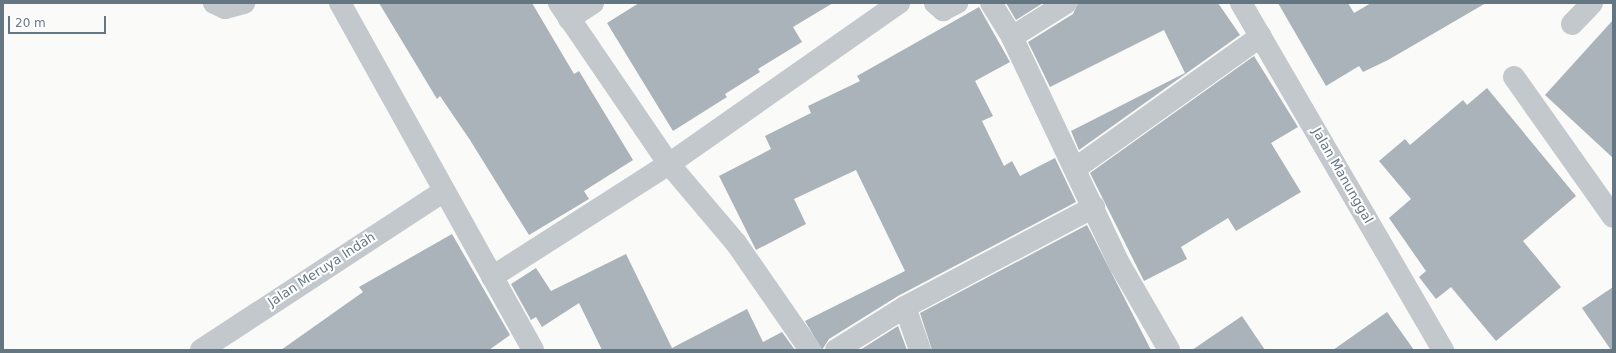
<!DOCTYPE html>
<style>
body{margin:0}
#map{position:relative;width:1616px;height:353px;overflow:hidden;background:#fafaf8;font-family:"DejaVu Sans",sans-serif}
div>[style]{position:absolute}
.building>*{inset:0;background:#aab3b9}
.street>*{height:22px;margin:-11px;padding:0 11px;transform-origin:11px;border-radius:11px;background:#c3c8cc}
span{translate:-50% -50%;white-space:nowrap;text-align:center;line-height:1.15;-webkit-text-stroke:4px #fff;paint-order:stroke}
.street-label{font-size:13px;color:#657683}
.frame{position:absolute;inset:0;border:4px solid #657683;pointer-events:none}
.scale{position:absolute;left:8px;top:16px;width:98px;height:18px;box-sizing:border-box;border:2px solid #657683;border-top:0;padding-left:5px;font-size:12px;line-height:14px;white-space:nowrap;color:#657683;-webkit-text-stroke:3px #fff;paint-order:stroke}
</style>
<div id="map">
<div class="building">
<div style="clip-path:polygon(379px 3px,532px 3px,574px 74px,579px 71px,633px 160px,584px 191px,589px 199px,529px 235px,470px 140px,440px 96px,437px 99px)"></div>
<div style="clip-path:polygon(639px 3px,833px 3px,793px 27px,802px 42px,758px 69px,760px 72px,725px 94px,727px 97px,673px 131px,607px 23px)"></div>
<div style="clip-path:polygon(1006px 3px,1043px 3px,1016px 20px)"></div>
<div style="clip-path:polygon(1078px 3px,1218px 3px,1240px 35px,1079px 150px,1071px 131px,1185px 73px,1164px 30px,1050px 87px,1028px 42px,1073px 14px)"></div>
<div style="clip-path:polygon(1278px 3px,1348px 3px,1354px 13px,1371px 3px,1486px 3px,1388px 60px,1363px 72px,1359px 66px,1326px 86px)"></div>
<div style="clip-path:polygon(979px 7px,1010px 62px,975px 81px,993px 116px,982px 121px,1004px 166px,1012px 161px,1020px 176px,1055px 158px,1076px 202px,898px 296px,829px 339px,822px 350px,805px 321px,905px 271px,856px 170px,794px 199px,806px 224px,756px 250px,719px 176px,771px 149px,765px 136px,811px 113px,808px 106px,860px 81px,857px 76px)"></div>
<div style="clip-path:polygon(1613px 20px,1613px 158px,1545px 95px)"></div>
<div style="clip-path:polygon(1254px 56px,1298px 127px,1271px 143px,1301px 192px,1236px 231px,1228px 218px,1181px 247px,1187px 259px,1144px 281px,1090px 173px)"></div>
<div style="clip-path:polygon(1487px 88px,1576px 196px,1523px 241px,1561px 287px,1496px 341px,1451px 287px,1436px 299px,1419px 277px,1426px 271px,1389px 218px,1411px 199px,1379px 161px,1405px 139px,1410px 145px,1463px 100px,1467px 105px)"></div>
<div style="clip-path:polygon(1087px 225px,1151px 350px,932px 350px,920px 313px)"></div>
<div style="clip-path:polygon(452px 234px,510px 335px,489px 350px,281px 350px,363px 292px,359px 287px)"></div>
<div style="clip-path:polygon(626px 254px,672px 348px,747px 309px,763px 342px,782px 332px,795px 350px,602px 350px,579px 303px,542px 327px,536px 317px,531px 320px,511px 284px,536px 268px,551px 291px)"></div>
<div style="clip-path:polygon(1613px 287px,1613px 350px,1611px 350px,1582px 308px)"></div>
<div style="clip-path:polygon(1387px 312px,1414px 350px,1333px 350px)"></div>
<div style="clip-path:polygon(1242px 316px,1265px 350px,1192px 350px)"></div>
<div style="clip-path:polygon(898px 326px,907px 350px,860px 350px)"></div>
</div>
<div class="street">
<div style="left:214px;top:3px;width:12px;rotate:24deg"></div>
<div style="left:225px;top:8px;width:20px;rotate:-15deg"></div>
<div style="left:340px;top:3px;width:397px;rotate:60.9deg"></div>
<div style="left:559px;top:3px;width:195px;rotate:55.7deg"></div>
<div style="left:669px;top:164px;width:104px;rotate:49.7deg"></div>
<div style="left:736px;top:243px;width:130px;rotate:55.3deg"></div>
<div style="left:935px;top:3px;width:11px;rotate:41deg"></div>
<div style="left:943px;top:10px;width:16px;rotate:-27deg"></div>
<div style="left:991px;top:3px;width:40px;rotate:58deg"></div>
<div style="left:1012px;top:37px;width:252px;rotate:64.7deg"></div>
<div style="left:1120px;top:265px;width:98px;rotate:60deg"></div>
<div style="left:1241px;top:3px;width:402px;rotate:59.8deg"></div>
<div style="left:569px;top:19px;width:29px;rotate:-34deg"></div>
<div style="left:1572px;top:24px;width:29px;rotate:-46deg"></div>
<div style="left:1012px;top:37px;width:64px;rotate:-32.2deg"></div>
<div style="left:1514px;top:77px;width:171px;rotate:54.7deg"></div>
<div style="left:1076px;top:168px;width:227px;rotate:-35.5deg"></div>
<div style="left:492px;top:277px;width:210px;rotate:-32.6deg"></div>
<div style="left:669px;top:164px;width:281px;rotate:-35deg"></div>
<div style="left:905px;top:307px;width:46px;rotate:70.8deg"></div>
<div style="left:201px;top:350px;width:290px;rotate:-33.2deg"></div>
<div style="left:836px;top:350px;width:81px;rotate:-31.9deg"></div>
<div style="left:905px;top:307px;width:214px;rotate:-27.9deg"></div>
</div>
<div class="street-label">
<span style="left:1342px;top:176px;rotate:60deg">Jalan Manunggal</span>
<span style="left:322px;top:270px;rotate:-33deg">Jalan Meruya Indah</span>
</div>
<div class="frame"></div>
<div class="scale">20 m</div>
</div>
